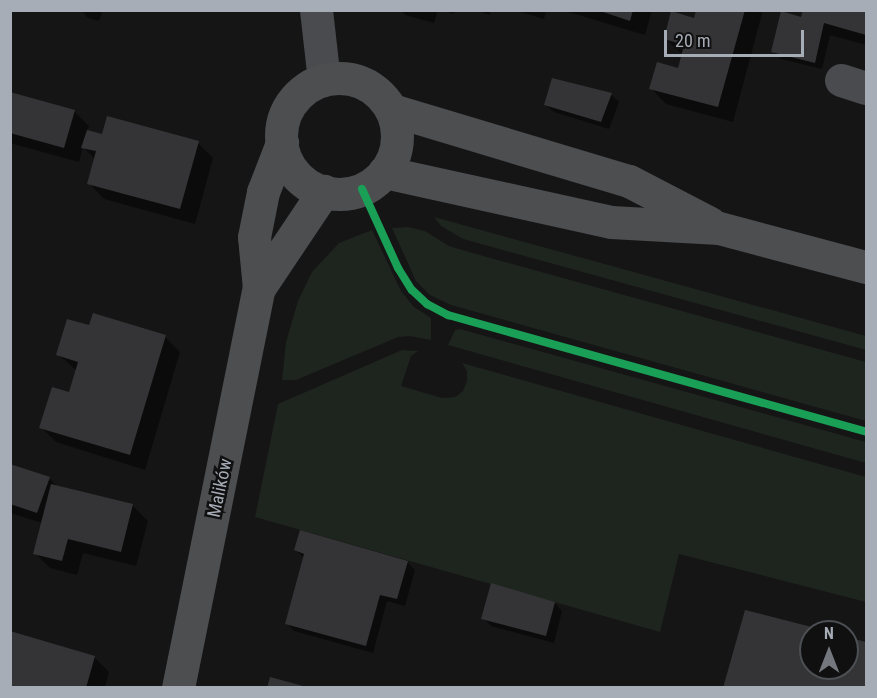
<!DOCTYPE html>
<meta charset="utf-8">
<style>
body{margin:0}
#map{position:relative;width:877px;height:698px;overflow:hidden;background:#151516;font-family:"Roboto Condensed",sans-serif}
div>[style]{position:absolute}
.green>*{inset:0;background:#1e241e}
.shadow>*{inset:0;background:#0007}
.building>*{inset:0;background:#343436}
.minor>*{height:33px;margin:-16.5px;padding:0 16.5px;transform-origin:16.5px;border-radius:16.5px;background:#4a4b4e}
.major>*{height:33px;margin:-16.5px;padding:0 16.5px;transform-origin:16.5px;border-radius:16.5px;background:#4c4e50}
.major>.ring{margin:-16.5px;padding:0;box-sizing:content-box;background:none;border:33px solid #4c4e50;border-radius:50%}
.cycleway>*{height:8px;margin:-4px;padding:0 4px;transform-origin:4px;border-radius:4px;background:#1a9f57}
span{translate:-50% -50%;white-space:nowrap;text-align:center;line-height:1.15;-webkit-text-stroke:5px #101011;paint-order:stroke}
.street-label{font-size:18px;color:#a7adb6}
.frame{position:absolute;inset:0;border:12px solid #a7adb6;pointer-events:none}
.north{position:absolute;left:799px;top:620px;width:60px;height:60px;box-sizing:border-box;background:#101011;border:2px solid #4c4f53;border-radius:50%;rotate:0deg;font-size:16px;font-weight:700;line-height:24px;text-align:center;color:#a7adb6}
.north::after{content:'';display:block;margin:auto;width:21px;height:27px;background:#74787e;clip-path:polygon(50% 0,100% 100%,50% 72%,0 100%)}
.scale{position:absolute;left:664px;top:30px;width:140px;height:27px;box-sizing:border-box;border:3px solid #a7adb6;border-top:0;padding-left:8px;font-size:18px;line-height:21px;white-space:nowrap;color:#a7adb6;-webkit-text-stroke:4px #101011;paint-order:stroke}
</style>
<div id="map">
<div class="green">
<div style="clip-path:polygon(434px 217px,866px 336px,866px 350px,463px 239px,441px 226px)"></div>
<div style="clip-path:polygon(408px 227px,425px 231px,449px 246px,476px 254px,866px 362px,866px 421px,451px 305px,430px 295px,416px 281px,392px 228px)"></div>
<div style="clip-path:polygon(372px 230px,401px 291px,414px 307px,431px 318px,431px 340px,410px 336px,398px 337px,296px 380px,282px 380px,286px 342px,298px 301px,312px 272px,339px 243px)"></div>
<div style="clip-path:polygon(460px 329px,866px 442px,866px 463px,448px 345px,455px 330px)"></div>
<div style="clip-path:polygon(402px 350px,418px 351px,411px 356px,401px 386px,442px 398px,455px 397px,463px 391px,467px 381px,467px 371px,462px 363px,866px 477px,866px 602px,679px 554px,660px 632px,255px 517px,278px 404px)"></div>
</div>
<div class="shadow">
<div style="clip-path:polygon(81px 10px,103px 10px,99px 21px,88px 18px)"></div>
<div style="clip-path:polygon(401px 10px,438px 10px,434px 23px,405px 15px)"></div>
<div style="clip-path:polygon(439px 10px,455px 10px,454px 14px)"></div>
<div style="clip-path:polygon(475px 10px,491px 10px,490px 15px)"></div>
<div style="clip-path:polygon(514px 10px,546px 10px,544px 19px)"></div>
<div style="clip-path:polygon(562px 10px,652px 10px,645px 35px)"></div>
<div style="clip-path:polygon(697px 10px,763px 10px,733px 122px,666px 104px,651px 88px,679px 70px,683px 55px,666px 39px,695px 20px)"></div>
<div style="clip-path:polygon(805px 10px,866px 10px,866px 45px,830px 35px,822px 69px,781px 59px,773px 51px,803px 19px)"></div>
<div style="clip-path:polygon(10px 93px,74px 111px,89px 126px,87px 131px,103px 135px,198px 143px,213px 158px,195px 224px,104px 199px,89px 183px,95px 159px,83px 147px,79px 162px,10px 143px)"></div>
<div style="clip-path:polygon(611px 94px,619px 102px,609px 129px,554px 112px,546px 105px)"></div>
<div style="clip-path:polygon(90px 327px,165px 337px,180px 352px,145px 470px,56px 442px,41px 427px,70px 394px,77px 371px,58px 354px)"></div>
<div style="clip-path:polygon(10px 465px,49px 478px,58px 487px,132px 505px,148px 521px,136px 566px,83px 553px,77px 575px,50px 568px,35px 553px,42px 523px,10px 513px)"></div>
<div style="clip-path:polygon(296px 550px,407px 562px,415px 570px,405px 606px,387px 601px,373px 653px,294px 631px,287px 623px,305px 559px)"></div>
<div style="clip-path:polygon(555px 603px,562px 611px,554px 643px,491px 626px,483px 618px)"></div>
<div style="clip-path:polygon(746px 612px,824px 632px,811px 632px,811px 668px,847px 668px,847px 638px,866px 643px,866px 688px,725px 688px)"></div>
<div style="clip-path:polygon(94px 657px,109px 672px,105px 688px,10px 688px)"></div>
</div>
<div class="building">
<div style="clip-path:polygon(597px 10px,633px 10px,630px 21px)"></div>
<div style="clip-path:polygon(696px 10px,745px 10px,718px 107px,649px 89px,657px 62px,678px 68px,684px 45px,664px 39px,671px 11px,694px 18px)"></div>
<div style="clip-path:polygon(803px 10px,866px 10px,866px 35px,824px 23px,815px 63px,771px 52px,781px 11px,801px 17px)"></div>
<div style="clip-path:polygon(552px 78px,612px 93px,601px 122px,544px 105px)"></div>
<div style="clip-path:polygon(10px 92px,75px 110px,64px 148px,10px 133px)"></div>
<div style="clip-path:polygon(107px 116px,199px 141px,180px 209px,87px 184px,96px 151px,81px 148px,87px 130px,102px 134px)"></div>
<div style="clip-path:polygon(93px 313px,166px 335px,130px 455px,39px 428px,52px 387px,69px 392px,78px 362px,56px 355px,67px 319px,89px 325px)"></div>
<div style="clip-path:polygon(10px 464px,50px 477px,37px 513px,10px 504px)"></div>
<div style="clip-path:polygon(51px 484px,133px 504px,121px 552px,68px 539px,62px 561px,33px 554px)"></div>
<div style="clip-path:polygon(300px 530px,408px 561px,397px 599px,380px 595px,366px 646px,285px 624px,304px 554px,294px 550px)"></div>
<div style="clip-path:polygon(491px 583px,555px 602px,546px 636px,481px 619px)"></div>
<div style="clip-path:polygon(745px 610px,827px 631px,811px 632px,811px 668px,847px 668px,847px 637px,866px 642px,866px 688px,723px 688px)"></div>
<div style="clip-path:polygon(10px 631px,95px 656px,86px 688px,10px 688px)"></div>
<div style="clip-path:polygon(270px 677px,307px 687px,306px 688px,267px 688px)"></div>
</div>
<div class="minor">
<div style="left:316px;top:10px;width:70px;rotate:83.5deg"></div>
<div style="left:841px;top:80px;width:26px;rotate:18deg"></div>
</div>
<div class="major">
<div class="ring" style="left:281px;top:78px;width:83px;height:83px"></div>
<div style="left:392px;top:110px;width:247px;rotate:16.7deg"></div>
<div style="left:629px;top:181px;width:91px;rotate:27.4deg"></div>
<div style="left:384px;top:172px;width:232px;rotate:12.4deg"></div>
<div style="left:611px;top:222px;width:108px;rotate:3.2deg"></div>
<div style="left:719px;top:228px;width:152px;rotate:14.9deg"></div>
<div style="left:259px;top:288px;width:117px;rotate:-56.2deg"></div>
<div style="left:178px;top:688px;width:408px;rotate:-78.6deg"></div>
<div style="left:259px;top:288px;width:51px;rotate:-95.6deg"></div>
<div style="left:254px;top:237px;width:46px;rotate:-78.7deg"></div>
<div style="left:263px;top:192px;width:53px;rotate:-68.8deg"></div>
</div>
<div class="cycleway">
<div style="left:362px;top:189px;width:87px;rotate:65.5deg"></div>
<div style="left:398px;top:268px;width:26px;rotate:58deg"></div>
<div style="left:412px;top:290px;width:21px;rotate:43deg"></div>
<div style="left:427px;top:304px;width:24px;rotate:28deg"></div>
<div style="left:448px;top:315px;width:434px;rotate:15.6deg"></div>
</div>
<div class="street-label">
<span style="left:220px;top:488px;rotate:-78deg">Malików</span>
</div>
<div class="frame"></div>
<div class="north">N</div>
<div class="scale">20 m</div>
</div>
